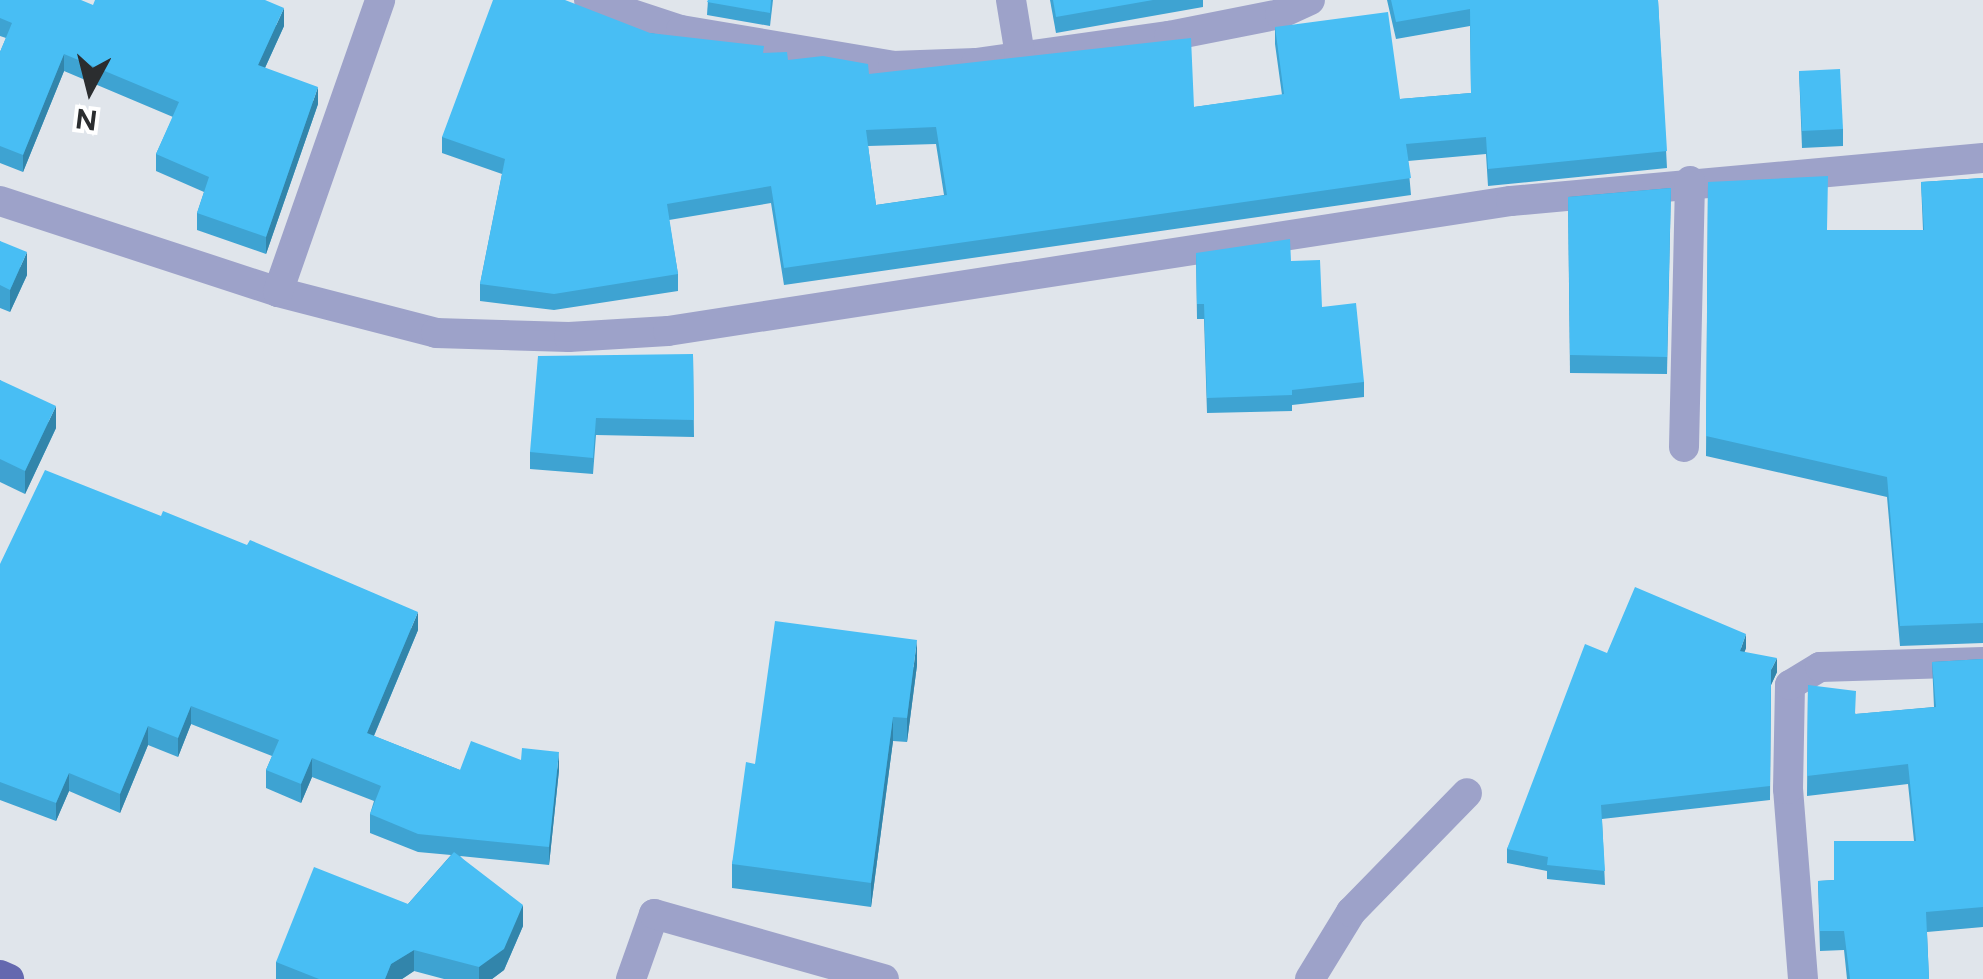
<!DOCTYPE html>
<style>
body{margin:0}
#map{position:relative;width:1983px;height:979px;overflow:hidden;background:#e0e5eb;font-family:Figtree,sans-serif}
div>[style]{position:absolute}
.minor>*{height:30px;margin:-15px;padding:0 15px;transform-origin:15px;border-radius:15px;background:#9da2c9}
.major>*{height:30px;margin:-15px;padding:0 15px;transform-origin:15px;border-radius:15px;background:#6468af}
.wall>*{inset:0;background:#3ea3d2}
.shaded-wall>*{inset:0;background:#3285ab}
.building>*{inset:0;background:#48bef4}
span{translate:-50% -50%;white-space:nowrap;text-align:center;line-height:1.15;-webkit-text-stroke:8px #fff;paint-order:stroke}
.north{position:absolute;left:40px;top:40px;width:100px;height:100px;-webkit-text-stroke:8px #fff;paint-order:stroke;rotate:187deg;font-size:28px;font-weight:700;line-height:40px;text-align:center;color:#2b2d2f}
.north::after{content:'';display:block;margin:auto;width:35px;height:45px;background:#2b2d2f;clip-path:polygon(50% 0,100% 100%,50% 72%,0 100%)}
</style>
<div id="map">
<div class="minor">
<div style="left:589px;top:0;width:97px;rotate:18.1deg"></div>
<div style="left:681px;top:30px;width:215px;rotate:9.6deg"></div>
<div style="left:893px;top:66px;width:83px;rotate:-2.1deg"></div>
<div style="left:976px;top:63px;width:195px;rotate:-8deg"></div>
<div style="left:1169px;top:36px;width:113px;rotate:-11.2deg"></div>
<div style="left:1280px;top:14px;width:33px;rotate:-25deg"></div>
<div style="left:1011px;top:0;width:56px;rotate:80.7deg"></div>
<div style="left:0;top:201px;width:293px;rotate:18.1deg"></div>
<div style="left:278px;top:292px;width:163px;rotate:14.5deg"></div>
<div style="left:436px;top:333px;width:133px;rotate:1.7deg"></div>
<div style="left:569px;top:337px;width:99px;rotate:-3.5deg"></div>
<div style="left:668px;top:331px;width:853px;rotate:-8.77deg"></div>
<div style="left:1511px;top:201px;width:474px;rotate:-5.2deg"></div>
<div style="left:278px;top:292px;width:309px;rotate:-70.7deg"></div>
<div style="left:1684px;top:447px;width:266px;rotate:-88.7deg"></div>
<div style="left:631px;top:979px;width:69px;rotate:-70.5deg"></div>
<div style="left:654px;top:914px;width:239px;rotate:15.8deg"></div>
<div style="left:1310px;top:979px;width:79px;rotate:-58.5deg"></div>
<div style="left:1351px;top:912px;width:166px;rotate:-45.7deg"></div>
<div style="left:1803px;top:979px;width:191px;rotate:-94.5deg"></div>
<div style="left:1788px;top:789px;width:104px;rotate:-88.9deg"></div>
<div style="left:1790px;top:685px;width:35px;rotate:-31deg"></div>
<div style="left:1820px;top:667px;width:163px;rotate:-1.8deg"></div>
</div>
<div class="major">
<div style="left:0;top:975px;width:10px;rotate:24deg"></div>
</div>
<div class="wall">
<div style="clip-path:polygon(0 0,93px 5px,284px 26px,265px 68px,318px 104px,266px 254px,197px 230px,197px 213px,204px 192px,156px 171px,156px 154px,173px 117px,64px 71px,23px 172px,0 163px,0 52px,6px 38px,0 36px)"></div>
<div style="clip-path:polygon(708px 0,773px 0,770px 26px,707px 15px)"></div>
<div style="clip-path:polygon(1050px 0,1203px 0,1203px 7px,1056px 33px)"></div>
<div style="clip-path:polygon(evenodd,1387px 0,1658px 0,1667px 168px,1488px 186px,1486px 154px,1408px 161px,1411px 195px,784px 285px,771px 203px,669px 220px,678px 274px,678px 291px,554px 310px,480px 301px,480px 284px,502px 174px,442px 153px,442px 137px,650px 33px,764px 53px,788px 60px,869px 74px,1194px 107px,1282px 95px,1275px 44px,1275px 27px,1400px 99px,1471px 93px,1470px 26px,1396px 39px,1387px 0,936px 144px,944px 195px,876px 205px,868px 146px,936px 144px)"></div>
<div style="clip-path:polygon(1799px 71px,1843px 129px,1843px 146px,1802px 148px)"></div>
<div style="clip-path:polygon(1983px 178px,1983px 643px,1900px 646px,1887px 497px,1706px 456px,1708px 182px,1827px 230px,1923px 230px,1921px 182px)"></div>
<div style="clip-path:polygon(1671px 188px,1667px 374px,1570px 373px,1568px 197px)"></div>
<div style="clip-path:polygon(0 241px,27px 275px,10px 312px,0 308px)"></div>
<div style="clip-path:polygon(1196px 253px,1291px 261px,1322px 307px,1364px 382px,1364px 397px,1292px 405px,1292px 411px,1207px 413px,1204px 319px,1197px 319px)"></div>
<div style="clip-path:polygon(693px 354px,694px 437px,596px 435px,593px 474px,530px 469px,530px 452px)"></div>
<div style="clip-path:polygon(0 380px,56px 428px,25px 494px,0 482px)"></div>
<div style="clip-path:polygon(0 564px,418px 630px,374px 736px,460px 770px,521px 760px,559px 770px,549px 865px,460px 856px,523px 926px,504px 970px,492px 979px,444px 979px,414px 971px,402px 979px,276px 979px,276px 962px,408px 904px,451px 855px,418px 852px,370px 833px,370px 814px,374px 801px,312px 777px,301px 803px,266px 788px,266px 770px,272px 756px,191px 724px,178px 757px,148px 745px,120px 813px,69px 791px,56px 821px,0 800px)"></div>
<div style="clip-path:polygon(1746px 648px,1744px 652px,1777px 672px,1771px 685px,1770px 800px,1602px 819px,1605px 885px,1547px 879px,1547px 871px,1507px 863px,1507px 849px,1607px 653px)"></div>
<div style="clip-path:polygon(1983px 659px,1983px 927px,1927px 932px,1929px 979px,1847px 979px,1844px 950px,1820px 951px,1818px 881px,1834px 880px,1914px 841px,1908px 784px,1807px 796px,1808px 685px,1856px 714px,1934px 707px,1932px 662px)"></div>
<div style="clip-path:polygon(917px 665px,907px 742px,893px 741px,871px 907px,732px 888px,732px 864px,755px 764px)"></div>
</div>
<div class="shaded-wall">
<div style="clip-path:polygon(284px 8px,284px 26px,258px 83px,258px 65px)"></div>
<div style="clip-path:polygon(64px 54px,64px 71px,23px 172px,23px 155px)"></div>
<div style="clip-path:polygon(318px 87px,318px 104px,266px 254px,266px 237px)"></div>
<div style="clip-path:polygon(27px 252px,27px 275px,10px 312px,10px 290px)"></div>
<div style="clip-path:polygon(56px 406px,56px 428px,25px 494px,25px 471px)"></div>
<div style="clip-path:polygon(418px 612px,418px 630px,367px 752px,367px 733px)"></div>
<div style="clip-path:polygon(1746px 634px,1746px 648px,1740px 665px,1740px 651px)"></div>
<div style="clip-path:polygon(917px 640px,917px 665px,907px 742px,907px 718px)"></div>
<div style="clip-path:polygon(1777px 658px,1777px 672px,1771px 685px,1770px 800px,1771px 670px)"></div>
<div style="clip-path:polygon(191px 706px,191px 724px,178px 757px,178px 738px)"></div>
<div style="clip-path:polygon(893px 717px,893px 741px,871px 907px,871px 883px)"></div>
<div style="clip-path:polygon(148px 726px,148px 745px,120px 813px,120px 794px)"></div>
<div style="clip-path:polygon(559px 752px,559px 770px,549px 865px,549px 847px)"></div>
<div style="clip-path:polygon(312px 758px,312px 777px,301px 803px,301px 784px)"></div>
<div style="clip-path:polygon(69px 773px,69px 791px,56px 821px,56px 803px)"></div>
<div style="clip-path:polygon(523px 905px,523px 926px,504px 970px,492px 979px,479px 979px,479px 967px)"></div>
<div style="clip-path:polygon(414px 950px,414px 971px,402px 979px,385px 979px,391px 964px)"></div>
</div>
<div class="building">
<div style="clip-path:polygon(0 0,81px 0,93px 5px,95px 0,265px 0,284px 8px,258px 65px,318px 87px,266px 237px,197px 213px,209px 177px,156px 154px,179px 102px,64px 54px,23px 155px,0 146px,0 52px,12px 23px,0 18px)"></div>
<div style="clip-path:polygon(evenodd,493px 0,565px 0,650px 33px,764px 46px,763px 53px,787px 52px,788px 60px,823px 56px,868px 64px,869px 74px,1191px 38px,1194px 107px,1284px 94px,1275px 27px,1388px 12px,1400px 99px,1471px 93px,1470px 9px,1396px 22px,1391px 0,1658px 0,1667px 151px,1488px 169px,1486px 137px,1406px 144px,1411px 178px,784px 268px,771px 186px,667px 204px,678px 274px,554px 294px,480px 284px,505px 159px,442px 137px,493px 0,936px 127px,947px 195px,876px 205px,866px 130px,936px 127px)"></div>
<div style="clip-path:polygon(708px 0,771px 0,770px 13px,707px 2px)"></div>
<div style="clip-path:polygon(1053px 0,1153px 0,1056px 17px)"></div>
<div style="clip-path:polygon(1840px 69px,1843px 129px,1802px 131px,1799px 71px)"></div>
<div style="clip-path:polygon(1828px 176px,1827px 230px,1924px 230px,1921px 182px,1983px 178px,1983px 623px,1900px 626px,1887px 477px,1706px 436px,1708px 182px)"></div>
<div style="clip-path:polygon(1671px 188px,1667px 357px,1570px 355px,1568px 197px)"></div>
<div style="clip-path:polygon(1290px 239px,1291px 261px,1320px 260px,1322px 307px,1356px 303px,1364px 382px,1292px 390px,1292px 395px,1207px 398px,1204px 304px,1197px 304px,1196px 253px)"></div>
<div style="clip-path:polygon(0 241px,27px 252px,10px 290px,0 285px)"></div>
<div style="clip-path:polygon(693px 354px,694px 420px,596px 418px,593px 458px,530px 452px,538px 356px)"></div>
<div style="clip-path:polygon(0 380px,56px 406px,25px 471px,0 459px)"></div>
<div style="clip-path:polygon(45px 470px,161px 516px,163px 511px,247px 545px,250px 540px,418px 612px,367px 733px,460px 770px,471px 741px,521px 760px,522px 748px,559px 752px,549px 847px,418px 834px,370px 814px,381px 786px,312px 758px,301px 784px,266px 770px,279px 740px,191px 706px,178px 738px,148px 726px,120px 794px,69px 773px,56px 803px,0 782px,0 564px)"></div>
<div style="clip-path:polygon(1635px 587px,1746px 634px,1740px 651px,1777px 658px,1771px 670px,1770px 786px,1601px 805px,1605px 871px,1547px 865px,1548px 857px,1507px 849px,1585px 644px,1607px 653px)"></div>
<div style="clip-path:polygon(775px 621px,917px 640px,907px 718px,893px 717px,871px 883px,732px 864px,746px 762px,755px 764px)"></div>
<div style="clip-path:polygon(1983px 659px,1983px 907px,1926px 912px,1929px 979px,1850px 979px,1844px 931px,1820px 931px,1818px 881px,1834px 880px,1834px 841px,1916px 841px,1908px 764px,1807px 776px,1808px 685px,1856px 691px,1855px 714px,1936px 707px,1932px 662px)"></div>
<div style="clip-path:polygon(454px 852px,523px 905px,504px 949px,479px 967px,414px 950px,391px 964px,385px 979px,319px 979px,276px 962px,314px 867px,408px 904px)"></div>
</div>
<div class="north">N</div>
</div>
